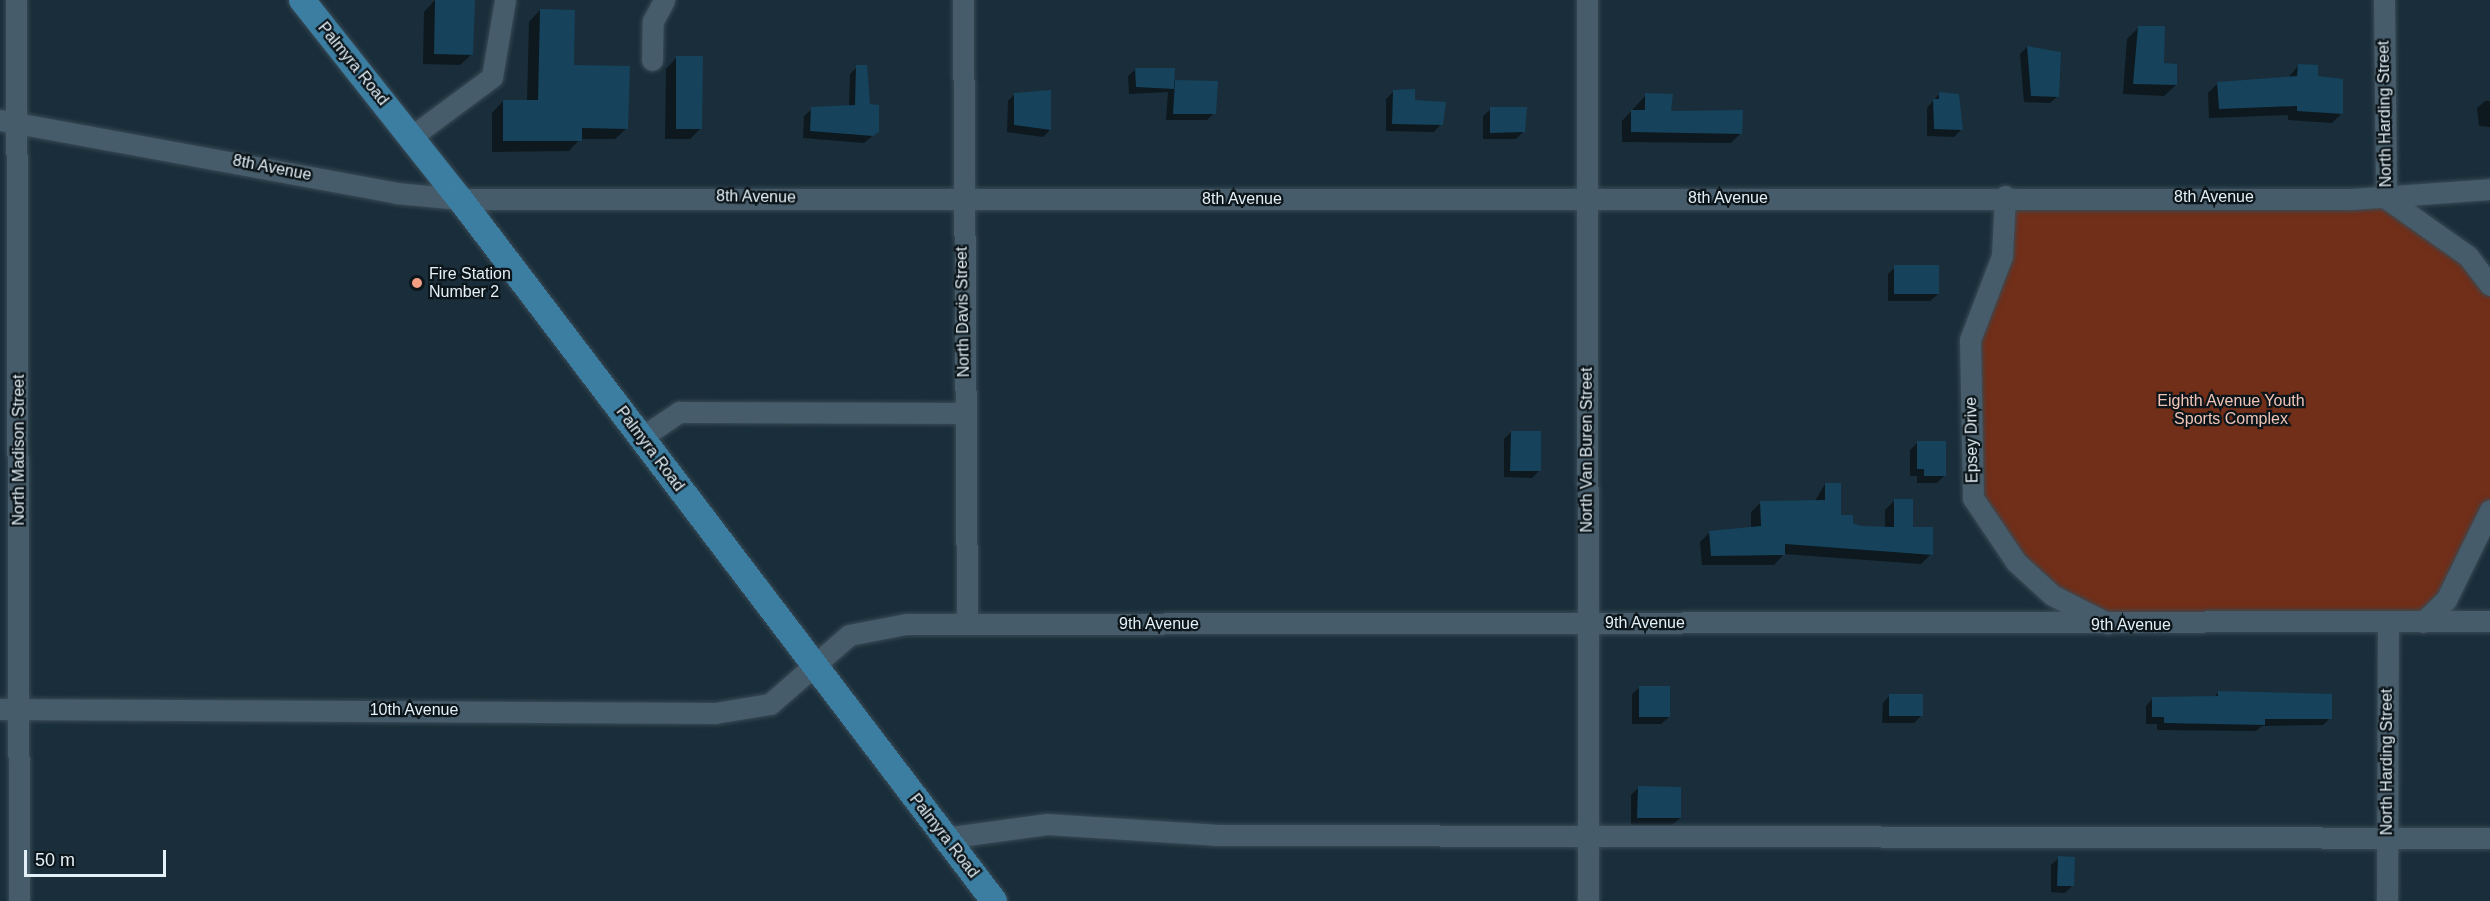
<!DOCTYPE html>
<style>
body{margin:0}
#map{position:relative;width:2490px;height:901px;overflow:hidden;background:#192e3a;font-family:Arial,sans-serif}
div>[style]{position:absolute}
.green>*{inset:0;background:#712e18}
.shadow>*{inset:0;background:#0007}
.building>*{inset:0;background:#16425b}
.roads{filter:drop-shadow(0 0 2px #394a55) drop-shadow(0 0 2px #394a55)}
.minor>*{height:21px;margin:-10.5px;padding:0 10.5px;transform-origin:10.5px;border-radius:10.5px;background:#465c6a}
.major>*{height:26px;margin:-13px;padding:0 13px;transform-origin:13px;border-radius:13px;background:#3c7ea2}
.dots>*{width:16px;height:16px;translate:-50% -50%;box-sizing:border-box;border:3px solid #0c151a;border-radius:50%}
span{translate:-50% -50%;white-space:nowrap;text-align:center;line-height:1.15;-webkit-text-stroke:4.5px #0c151a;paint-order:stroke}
.street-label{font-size:16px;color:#e3f0f8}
.poi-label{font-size:16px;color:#e3f0f8}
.left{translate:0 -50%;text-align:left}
.park-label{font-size:16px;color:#f0c4b6}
.scale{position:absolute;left:24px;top:850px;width:142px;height:27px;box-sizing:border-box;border:3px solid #e3f0f8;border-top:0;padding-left:8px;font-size:18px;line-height:21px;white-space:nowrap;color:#e3f0f8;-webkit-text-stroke:4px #0c151a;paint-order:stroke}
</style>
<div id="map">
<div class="green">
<div style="clip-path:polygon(2007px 198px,2385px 200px,2424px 223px,2490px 288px,2490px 502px,2423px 620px,2111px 623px,2054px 594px,1975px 498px,1977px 320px)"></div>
</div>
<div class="shadow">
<div style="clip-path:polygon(435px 0,472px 54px,460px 65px,423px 64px,424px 12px)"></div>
<div style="clip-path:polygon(540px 10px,572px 66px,627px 128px,615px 139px,580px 139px,569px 151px,492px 152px,492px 113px,503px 101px,527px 101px,529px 22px)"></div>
<div style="clip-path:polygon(2138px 28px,2176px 85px,2164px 96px,2123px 94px,2127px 39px)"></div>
<div style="clip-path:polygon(2027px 47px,2058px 96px,2050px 103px,2024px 102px,2020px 54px)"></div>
<div style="clip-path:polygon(677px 57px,701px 128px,690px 139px,665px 139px,666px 69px)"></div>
<div style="clip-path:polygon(2298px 66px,2316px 78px,2342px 113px,2332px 123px,2288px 120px,2288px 115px,2209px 118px,2208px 93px,2218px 83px,2288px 78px)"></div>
<div style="clip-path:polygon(857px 67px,878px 131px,864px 143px,803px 138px,804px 116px,812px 109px,849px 107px,850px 74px)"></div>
<div style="clip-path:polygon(1136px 69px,1176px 81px,1214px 113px,1207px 120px,1166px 120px,1168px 92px,1129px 94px,1128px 76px)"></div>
<div style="clip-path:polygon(1394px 91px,1414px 102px,1441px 124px,1434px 132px,1386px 131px,1386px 99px)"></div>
<div style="clip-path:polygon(1015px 94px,1050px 130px,1043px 137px,1007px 132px,1008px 101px)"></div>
<div style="clip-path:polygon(1939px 94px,1961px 130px,1954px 137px,1927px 136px,1927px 108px)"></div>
<div style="clip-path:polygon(1646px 95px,1669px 112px,1741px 133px,1731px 143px,1622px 142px,1622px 121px)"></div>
<div style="clip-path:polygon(2485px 101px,2490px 101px,2490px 127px,2479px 126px,2477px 108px)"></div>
<div style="clip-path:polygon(1491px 109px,1523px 132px,1516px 139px,1483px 139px,1483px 116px)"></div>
<div style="clip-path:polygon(1895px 267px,1938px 294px,1930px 301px,1888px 301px,1888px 274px)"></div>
<div style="clip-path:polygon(1511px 432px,1540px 470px,1532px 478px,1504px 477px,1504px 439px)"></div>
<div style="clip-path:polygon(1918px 442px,1945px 475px,1937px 483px,1917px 483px,1917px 476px,1910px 476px,1910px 450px)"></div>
<div style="clip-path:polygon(1825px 484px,1839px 516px,1861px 527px,1885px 528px,1885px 510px,1895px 500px,1931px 554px,1921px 564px,1784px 554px,1774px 565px,1702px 565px,1700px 542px,1710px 532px,1751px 529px,1751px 512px,1761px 502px,1815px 501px)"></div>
<div style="clip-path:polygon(1640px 687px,1669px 717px,1661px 724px,1632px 724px,1632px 694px)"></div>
<div style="clip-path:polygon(2218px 693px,2330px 718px,2323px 725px,2262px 726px,2256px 731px,2157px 730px,2157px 724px,2146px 724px,2146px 706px,2153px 698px,2213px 698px)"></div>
<div style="clip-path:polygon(1890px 695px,1921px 716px,1914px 723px,1882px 723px,1883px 703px)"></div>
<div style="clip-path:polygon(1638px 788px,1680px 818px,1672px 825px,1631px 825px,1631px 795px)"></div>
<div style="clip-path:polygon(2059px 858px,2073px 885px,2065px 893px,2051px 892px,2051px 865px)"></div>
</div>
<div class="building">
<div style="clip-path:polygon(435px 0,475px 0,473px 55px,434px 54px)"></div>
<div style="clip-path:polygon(540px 9px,575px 10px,574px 65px,630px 66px,628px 129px,582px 128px,582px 141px,503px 141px,503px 100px,538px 100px)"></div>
<div style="clip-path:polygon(2138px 26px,2165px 26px,2164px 63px,2177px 64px,2177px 85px,2133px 84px)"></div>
<div style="clip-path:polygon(2027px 46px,2061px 52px,2059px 97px,2031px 96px)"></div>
<div style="clip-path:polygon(676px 56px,703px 56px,702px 129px,676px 129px)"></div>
<div style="clip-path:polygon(2298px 64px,2318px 65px,2318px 76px,2343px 79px,2343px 114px,2297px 111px,2297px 106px,2219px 109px,2217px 82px,2297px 76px)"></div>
<div style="clip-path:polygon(856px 65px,867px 65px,870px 104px,879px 105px,879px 132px,873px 136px,810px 131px,811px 107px,855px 105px)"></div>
<div style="clip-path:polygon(1135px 68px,1175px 68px,1174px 89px,1136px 87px)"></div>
<div style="clip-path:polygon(1175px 80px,1218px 81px,1216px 114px,1173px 114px)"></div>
<div style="clip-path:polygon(1415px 89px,1415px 100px,1446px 102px,1443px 125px,1392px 124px,1393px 90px)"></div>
<div style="clip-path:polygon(1051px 90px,1051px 130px,1014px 125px,1014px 93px)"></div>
<div style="clip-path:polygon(1939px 92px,1959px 94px,1963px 130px,1934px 129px,1933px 99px,1939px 99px)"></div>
<div style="clip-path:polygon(1645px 93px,1673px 94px,1671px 111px,1743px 110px,1742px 134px,1631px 132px,1631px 110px,1645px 110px)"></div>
<div style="clip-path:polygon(1490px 107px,1527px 107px,1525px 132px,1490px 133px)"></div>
<div style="clip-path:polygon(1894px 265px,1939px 265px,1939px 294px,1894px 294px)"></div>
<div style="clip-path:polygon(1511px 431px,1541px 431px,1541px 471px,1510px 471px)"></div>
<div style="clip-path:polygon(1917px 441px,1946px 441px,1946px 476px,1924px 476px,1924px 469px,1917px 469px)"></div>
<div style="clip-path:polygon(1825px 483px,1841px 483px,1841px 515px,1853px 515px,1853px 523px,1861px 526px,1894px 527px,1894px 499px,1913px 499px,1913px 527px,1933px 527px,1933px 555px,1785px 544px,1785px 555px,1711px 556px,1709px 531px,1761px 526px,1760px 501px,1825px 500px)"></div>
<div style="clip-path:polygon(1639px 686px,1670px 686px,1670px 717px,1639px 717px)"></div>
<div style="clip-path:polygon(2218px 691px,2332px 694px,2332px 719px,2265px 719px,2265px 725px,2164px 723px,2164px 717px,2152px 717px,2152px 697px,2218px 696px)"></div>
<div style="clip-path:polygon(1889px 694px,1923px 694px,1923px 716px,1889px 716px)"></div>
<div style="clip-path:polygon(1638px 786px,1681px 787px,1681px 818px,1637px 818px)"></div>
<div style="clip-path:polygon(2058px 856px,2075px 857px,2074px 886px,2057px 886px)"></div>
</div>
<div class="roads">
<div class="minor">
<div style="left:16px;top:0;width:901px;rotate:89.81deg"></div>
<div style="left:963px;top:0;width:624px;rotate:89.63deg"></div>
<div style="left:1587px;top:0;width:901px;rotate:89.94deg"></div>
<div style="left:2384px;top:0;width:198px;rotate:89.4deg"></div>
<div style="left:2386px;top:198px;width:100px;rotate:35.3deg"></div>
<div style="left:2468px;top:256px;width:36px;rotate:53deg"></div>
<div style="left:652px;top:60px;width:39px;rotate:-89deg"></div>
<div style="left:653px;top:21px;width:24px;rotate:-62deg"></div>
<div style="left:0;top:120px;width:403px;rotate:10.4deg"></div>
<div style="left:396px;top:193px;width:64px;rotate:5.4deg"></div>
<div style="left:460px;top:199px;width:1892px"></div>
<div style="left:2352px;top:199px;width:138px;rotate:-4.1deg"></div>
<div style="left:411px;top:137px;width:101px;rotate:-36.5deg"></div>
<div style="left:492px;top:77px;width:78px;rotate:-80.4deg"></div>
<div style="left:2005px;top:196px;width:60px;rotate:92.9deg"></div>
<div style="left:2002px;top:256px;width:90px;rotate:110.9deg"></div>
<div style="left:1970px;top:340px;width:158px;rotate:88.9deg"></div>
<div style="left:1973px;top:498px;width:77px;rotate:56.1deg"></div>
<div style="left:2016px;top:562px;width:49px;rotate:42.5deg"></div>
<div style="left:2052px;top:595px;width:62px;rotate:27deg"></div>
<div style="left:642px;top:437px;width:45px;rotate:-34deg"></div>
<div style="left:679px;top:412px;width:286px;rotate:0.2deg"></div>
<div style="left:2423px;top:622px;width:32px;rotate:-44deg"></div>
<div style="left:2446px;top:600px;width:100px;rotate:-63.9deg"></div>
<div style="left:0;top:709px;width:715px;rotate:0.32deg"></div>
<div style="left:715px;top:713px;width:56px;rotate:-9.3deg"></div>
<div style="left:770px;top:704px;width:105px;rotate:-41.1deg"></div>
<div style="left:849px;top:635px;width:58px;rotate:-10.9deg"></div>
<div style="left:906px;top:624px;width:1584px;rotate:-0.11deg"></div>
<div style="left:945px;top:838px;width:103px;rotate:-7.8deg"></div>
<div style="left:1047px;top:824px;width:168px;rotate:3.7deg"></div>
<div style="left:1215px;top:835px;width:1275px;rotate:0.13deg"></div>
<div style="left:2387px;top:901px;width:278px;rotate:-89.8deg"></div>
</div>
<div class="major">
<div style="left:302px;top:0;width:254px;rotate:51.6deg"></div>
<div style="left:460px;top:199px;width:882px;rotate:52.74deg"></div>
</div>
</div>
<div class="dots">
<div style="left:417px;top:283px;background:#f39f84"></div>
</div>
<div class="street-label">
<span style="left:353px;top:64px;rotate:51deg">Palmyra Road</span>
<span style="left:2385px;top:114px;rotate:-91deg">North Harding Street</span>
<span style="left:272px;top:168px;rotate:11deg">8th Avenue</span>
<span style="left:756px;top:197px;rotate:1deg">8th Avenue</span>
<span style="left:2214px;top:197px">8th Avenue</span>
<span style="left:1728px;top:198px">8th Avenue</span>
<span style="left:1242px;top:199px">8th Avenue</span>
<span style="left:963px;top:312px;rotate:-91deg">North Davis Street</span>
<span style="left:1972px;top:440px;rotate:-91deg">Epsey Drive</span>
<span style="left:650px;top:449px;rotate:53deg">Palmyra Road</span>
<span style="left:19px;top:450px;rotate:-90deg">North Madison Street</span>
<span style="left:1587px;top:450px;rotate:-90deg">North Van Buren Street</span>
<span style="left:1645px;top:623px">9th Avenue</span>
<span style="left:1159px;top:624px">9th Avenue</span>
<span style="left:2131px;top:625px">9th Avenue</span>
<span style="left:414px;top:710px">10th Avenue</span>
<span style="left:2387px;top:762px;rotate:-90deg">North Harding Street</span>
<span style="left:944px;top:836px;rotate:52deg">Palmyra Road</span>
</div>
<div class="poi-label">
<span class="left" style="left:429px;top:283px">Fire Station<br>Number 2</span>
</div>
<div class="park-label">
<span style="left:2231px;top:410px">Eighth Avenue Youth<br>Sports Complex</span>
</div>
<div class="scale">50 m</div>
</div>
